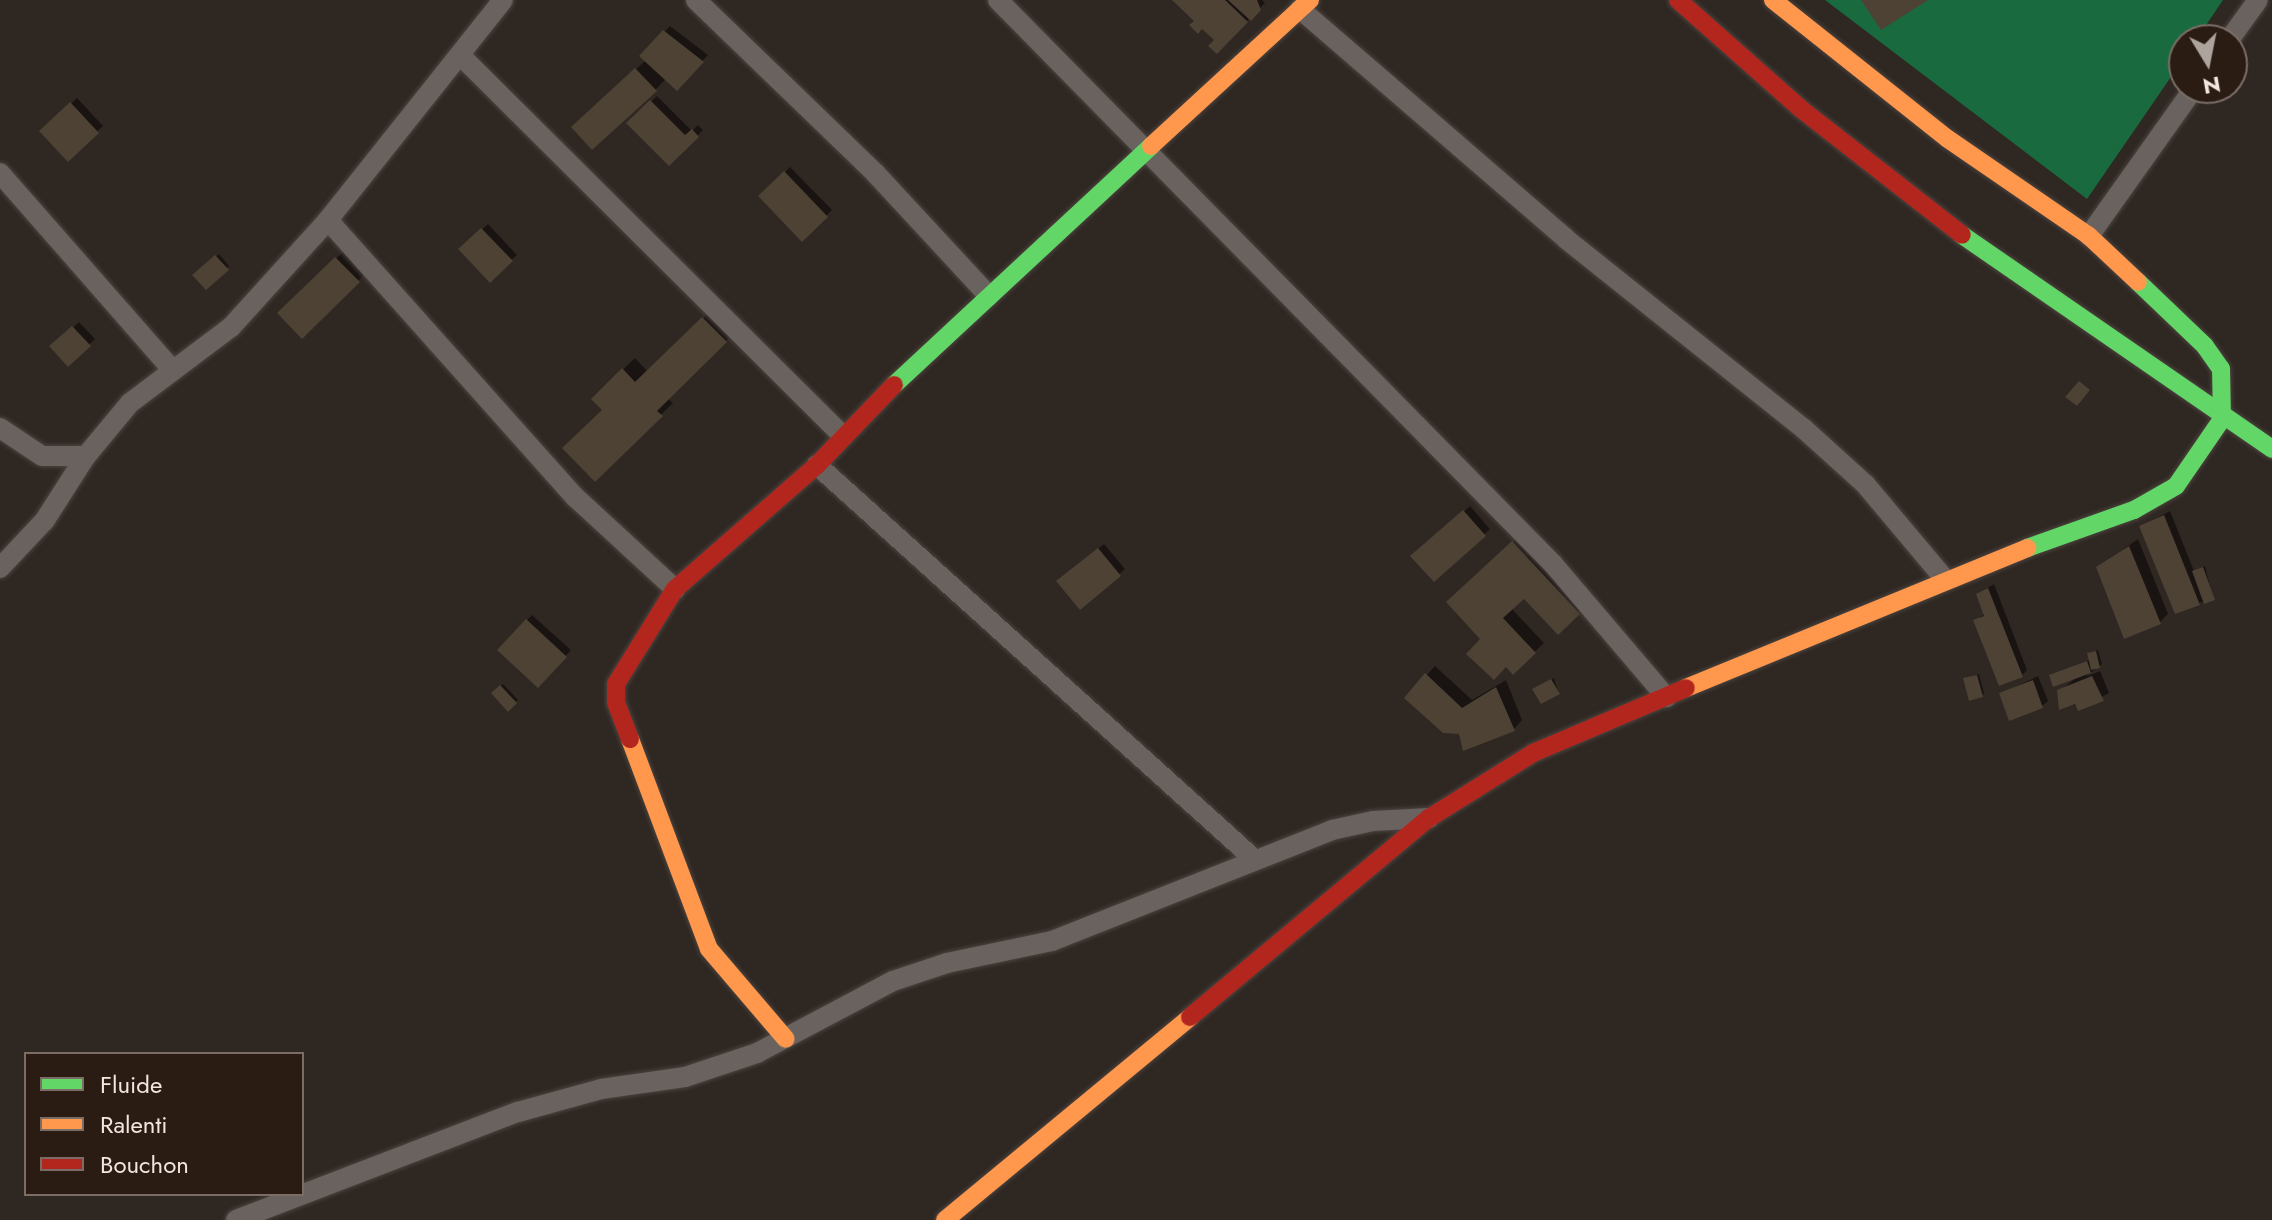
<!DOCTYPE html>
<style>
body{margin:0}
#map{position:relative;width:2272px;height:1220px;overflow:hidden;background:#2f2722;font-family:Jost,sans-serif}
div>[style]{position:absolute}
.forest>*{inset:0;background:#1a6a3f}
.shadow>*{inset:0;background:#0007}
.building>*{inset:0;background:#4e4235}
.roads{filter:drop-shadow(0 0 2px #4b433e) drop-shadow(0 0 2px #4b433e)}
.street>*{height:20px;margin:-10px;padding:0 10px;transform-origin:10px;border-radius:10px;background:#69625e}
.fast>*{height:18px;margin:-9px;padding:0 9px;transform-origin:9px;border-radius:9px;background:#63d668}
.slow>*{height:18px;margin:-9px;padding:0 9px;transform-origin:9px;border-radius:9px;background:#ff974d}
.jam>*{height:18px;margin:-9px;padding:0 9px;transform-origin:9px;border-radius:9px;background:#b3261e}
span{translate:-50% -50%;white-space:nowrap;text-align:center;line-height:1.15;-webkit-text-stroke:7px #2b1c13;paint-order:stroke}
.legend{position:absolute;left:24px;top:1052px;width:280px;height:144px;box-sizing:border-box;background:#2b1c13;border:2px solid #7a6d65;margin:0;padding:10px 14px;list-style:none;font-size:24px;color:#f1e7e0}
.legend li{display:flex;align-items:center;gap:16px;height:40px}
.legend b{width:40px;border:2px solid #7a6d65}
.north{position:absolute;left:2168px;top:24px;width:80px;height:80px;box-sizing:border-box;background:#2b1c13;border:2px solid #7a6d65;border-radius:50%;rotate:170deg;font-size:22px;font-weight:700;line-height:32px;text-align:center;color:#f1e7e0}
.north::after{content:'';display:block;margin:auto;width:28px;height:36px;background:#ada49e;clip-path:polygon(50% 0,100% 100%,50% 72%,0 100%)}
</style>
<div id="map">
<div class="forest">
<div style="clip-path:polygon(1825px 0,2223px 0,2196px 40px,2184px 40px,2184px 58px,2087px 199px)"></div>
</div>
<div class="shadow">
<div style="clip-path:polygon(1175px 0,1262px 0,1265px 3px,1217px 51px,1217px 40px)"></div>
<div style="clip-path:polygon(670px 26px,708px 55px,677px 89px,666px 79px,655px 90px,582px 119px,646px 60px,642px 56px)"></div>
<div style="clip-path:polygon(657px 96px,692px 131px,698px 125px,703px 130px,669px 164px,629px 123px)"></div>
<div style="clip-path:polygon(77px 98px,103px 126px,68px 159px,42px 131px)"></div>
<div style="clip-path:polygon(790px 167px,832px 210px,802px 239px,761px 196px)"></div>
<div style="clip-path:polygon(488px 224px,517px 255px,490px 280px,461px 249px)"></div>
<div style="clip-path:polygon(345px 250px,367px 272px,302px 336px,280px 313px)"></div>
<div style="clip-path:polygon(219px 254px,229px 266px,206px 287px,195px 275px)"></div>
<div style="clip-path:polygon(715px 307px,738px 329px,667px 398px,673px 403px,595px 479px,604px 410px,593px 399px,635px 358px,648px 372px)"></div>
<div style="clip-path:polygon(79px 322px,95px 339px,68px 364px,52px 347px)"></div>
<div style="clip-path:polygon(1470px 506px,1490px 529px,1434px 579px,1419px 551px)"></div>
<div style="clip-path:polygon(2170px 511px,2194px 571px,2205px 566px,2213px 599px,2199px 603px,2141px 526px)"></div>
<div style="clip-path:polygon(1522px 534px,1587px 604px,1558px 632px,1524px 596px,1511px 608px,1544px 643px,1513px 672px,1483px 639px,1457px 594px)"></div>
<div style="clip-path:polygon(2138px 539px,2168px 614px,2160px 622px,2098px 567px)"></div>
<div style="clip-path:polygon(1104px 544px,1125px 569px,1080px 607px,1065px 576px)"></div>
<div style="clip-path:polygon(1994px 584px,2027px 670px,2022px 675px,1975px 621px,1986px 613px,1978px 594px)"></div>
<div style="clip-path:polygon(532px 615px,571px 650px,538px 685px,499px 649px)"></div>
<div style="clip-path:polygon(2098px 650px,2102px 664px,2085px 677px,2100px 671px,2109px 693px,2079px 709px,2060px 691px,2077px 677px,2051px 675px,2090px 660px,2089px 654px)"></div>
<div style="clip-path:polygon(1435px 666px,1472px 700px,1506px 680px,1522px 720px,1514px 729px,1460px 732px,1407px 697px)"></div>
<div style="clip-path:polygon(1979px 674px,1984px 693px,1982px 696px,1966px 679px)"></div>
<div style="clip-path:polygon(2038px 676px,2048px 701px,2042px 706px,2001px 694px)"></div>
<div style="clip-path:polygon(1554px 678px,1558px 692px,1537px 688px)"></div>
<div style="clip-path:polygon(503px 684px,518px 700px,508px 709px,493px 693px)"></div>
</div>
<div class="building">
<div style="clip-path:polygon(1172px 0,1225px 0,1248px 22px,1217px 54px,1208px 46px,1214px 40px,1202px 29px,1198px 34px,1189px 25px,1194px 21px)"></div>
<div style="clip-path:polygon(1228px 0,1257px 0,1261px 10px,1251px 21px)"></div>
<div style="clip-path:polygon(1861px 0,1928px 0,1881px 30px)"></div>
<div style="clip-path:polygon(663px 30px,704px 62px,677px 91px,639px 56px)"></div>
<div style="clip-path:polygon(635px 68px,657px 91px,592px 150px,571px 127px)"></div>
<div style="clip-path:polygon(650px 100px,685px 135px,692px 129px,699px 137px,669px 166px,626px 123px)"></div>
<div style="clip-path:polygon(70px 102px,99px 133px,68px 162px,39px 131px)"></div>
<div style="clip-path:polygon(784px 171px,828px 217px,802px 242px,758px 196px)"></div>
<div style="clip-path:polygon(481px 228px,513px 261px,490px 283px,458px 249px)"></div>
<div style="clip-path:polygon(215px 255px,229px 270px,206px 290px,192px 275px)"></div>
<div style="clip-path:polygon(335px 257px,360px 282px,302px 339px,277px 313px)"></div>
<div style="clip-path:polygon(702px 317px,727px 342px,657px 411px,663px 416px,595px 482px,562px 448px,602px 410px,591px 399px,622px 368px,635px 382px)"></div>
<div style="clip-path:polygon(72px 326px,91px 346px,68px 367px,49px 346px)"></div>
<div style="clip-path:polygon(2079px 381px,2090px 390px,2077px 406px,2065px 397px)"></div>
<div style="clip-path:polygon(1463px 510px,1486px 536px,1434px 582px,1410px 556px)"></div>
<div style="clip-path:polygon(2164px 515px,2200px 605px,2175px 614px,2139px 526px)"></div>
<div style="clip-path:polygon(1512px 541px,1580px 614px,1558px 635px,1524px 599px,1503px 618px,1536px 653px,1513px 675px,1506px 667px,1494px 680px,1466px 654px,1480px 639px,1446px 602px)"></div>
<div style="clip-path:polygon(2129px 546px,2161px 624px,2124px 639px,2096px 567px)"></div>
<div style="clip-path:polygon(1098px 548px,1121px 576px,1080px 610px,1056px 581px)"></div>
<div style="clip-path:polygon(2203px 567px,2215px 600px,2204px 604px,2192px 571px)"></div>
<div style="clip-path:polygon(1988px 588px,2023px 677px,1999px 686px,1973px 620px,1984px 616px,1976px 594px)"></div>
<div style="clip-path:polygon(526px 619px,567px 657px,538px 688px,497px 650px)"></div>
<div style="clip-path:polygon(2096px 651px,2100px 668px,2091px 670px,2087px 653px)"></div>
<div style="clip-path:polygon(2087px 661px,2091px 673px,2053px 687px,2049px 675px)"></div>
<div style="clip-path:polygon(1425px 673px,1462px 708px,1496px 687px,1515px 731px,1463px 751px,1459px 734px,1443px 733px,1404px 698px)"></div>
<div style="clip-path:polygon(1977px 675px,1983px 697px,1969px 701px,1963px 678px)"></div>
<div style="clip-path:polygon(2092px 676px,2104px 701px,2078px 711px,2075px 704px,2059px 710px,2057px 690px)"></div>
<div style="clip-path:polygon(1551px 679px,1560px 694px,1541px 704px,1532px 689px)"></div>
<div style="clip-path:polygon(2033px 680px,2043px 708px,2009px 721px,1999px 693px)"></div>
<div style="clip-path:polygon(500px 685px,517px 703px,508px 712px,491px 693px)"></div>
</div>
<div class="roads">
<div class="street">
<div style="left:696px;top:0;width:250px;rotate:44deg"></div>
<div style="left:876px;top:174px;width:166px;rotate:47.2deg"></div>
<div style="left:998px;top:0;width:791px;rotate:45.46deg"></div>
<div style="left:1553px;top:564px;width:175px;rotate:49.6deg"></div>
<div style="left:1300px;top:9px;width:352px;rotate:40.8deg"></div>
<div style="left:1566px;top:239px;width:303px;rotate:38.6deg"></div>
<div style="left:1803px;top:428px;width:84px;rotate:42.1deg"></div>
<div style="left:1865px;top:484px;width:123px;rotate:50deg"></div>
<div style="left:2229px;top:40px;width:49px;rotate:-54.1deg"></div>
<div style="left:461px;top:56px;width:539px;rotate:44.85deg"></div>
<div style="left:0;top:173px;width:259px;rotate:48.8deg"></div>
<div style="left:328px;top:220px;width:371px;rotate:48.3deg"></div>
<div style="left:575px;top:497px;width:136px;rotate:42.6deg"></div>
<div style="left:2089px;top:236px;width:181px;rotate:-54.6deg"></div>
<div style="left:0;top:428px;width:50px;rotate:33.7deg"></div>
<div style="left:42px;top:456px;width:44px"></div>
<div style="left:86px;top:456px;width:69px;rotate:-50.3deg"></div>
<div style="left:130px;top:403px;width:126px;rotate:-37deg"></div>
<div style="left:231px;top:327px;width:144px;rotate:-47.8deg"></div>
<div style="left:328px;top:220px;width:281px;rotate:-51.5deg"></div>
<div style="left:817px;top:465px;width:590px;rotate:42.04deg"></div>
<div style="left:0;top:568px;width:66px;rotate:-46.8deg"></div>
<div style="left:45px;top:520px;width:76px;rotate:-57.4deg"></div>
<div style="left:236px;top:1220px;width:302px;rotate:-21deg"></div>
<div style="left:518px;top:1112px;width:86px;rotate:-15.5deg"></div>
<div style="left:601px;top:1089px;width:85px;rotate:-8.1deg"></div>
<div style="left:685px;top:1077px;width:76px;rotate:-18.4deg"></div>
<div style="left:757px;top:1053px;width:154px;rotate:-27.9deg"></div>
<div style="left:893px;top:981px;width:57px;rotate:-18.4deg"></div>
<div style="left:947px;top:963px;width:107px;rotate:-11.8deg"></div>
<div style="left:1052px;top:941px;width:301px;rotate:-21.6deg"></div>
<div style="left:1332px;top:830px;width:42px;rotate:-12.4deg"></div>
<div style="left:1373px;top:821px;width:56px;rotate:-3.1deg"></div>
</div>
<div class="fast">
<div style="left:1962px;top:235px;width:377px;rotate:34.6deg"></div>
<div style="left:894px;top:385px;width:351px;rotate:-42.9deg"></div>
<div style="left:2027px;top:548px;width:114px;rotate:-19.6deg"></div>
<div style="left:2134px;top:510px;width:48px;rotate:-29.7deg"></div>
<div style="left:2176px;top:486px;width:81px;rotate:-55.5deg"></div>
<div style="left:2222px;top:419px;width:50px;rotate:-91.1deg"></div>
<div style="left:2221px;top:369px;width:28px;rotate:-125deg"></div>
<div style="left:2205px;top:346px;width:93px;rotate:-136.3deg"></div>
</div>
<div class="slow">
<div style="left:1773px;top:0;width:223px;rotate:38.5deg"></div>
<div style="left:1948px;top:139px;width:171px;rotate:34.5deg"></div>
<div style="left:2089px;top:236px;width:67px;rotate:43.2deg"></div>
<div style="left:1151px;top:146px;width:216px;rotate:-42.6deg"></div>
<div style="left:1686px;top:688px;width:369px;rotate:-22.3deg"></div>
<div style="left:630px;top:739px;width:224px;rotate:69.4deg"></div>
<div style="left:709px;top:949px;width:118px;rotate:49.5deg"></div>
<div style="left:945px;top:1220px;width:318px;rotate:-39.6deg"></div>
</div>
<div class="jam">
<div style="left:1678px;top:0;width:164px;rotate:41.5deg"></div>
<div style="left:1801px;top:109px;width:204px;rotate:38deg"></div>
<div style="left:630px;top:739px;width:40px;rotate:-111deg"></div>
<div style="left:616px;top:702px;width:18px;rotate:-90deg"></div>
<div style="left:616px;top:684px;width:112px;rotate:-58.2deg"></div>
<div style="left:675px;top:589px;width:189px;rotate:-41.1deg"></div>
<div style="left:817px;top:465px;width:111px;rotate:-46.1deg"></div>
<div style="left:1190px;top:1017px;width:311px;rotate:-39.8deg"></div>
<div style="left:1429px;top:818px;width:123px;rotate:-32deg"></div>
<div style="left:1533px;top:753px;width:166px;rotate:-23deg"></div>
</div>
</div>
<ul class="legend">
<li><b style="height:10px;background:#63d668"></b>Fluide</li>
<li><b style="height:10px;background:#ff974d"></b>Ralenti</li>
<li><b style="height:10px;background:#b3261e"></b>Bouchon</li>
</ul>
<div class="north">N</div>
</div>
